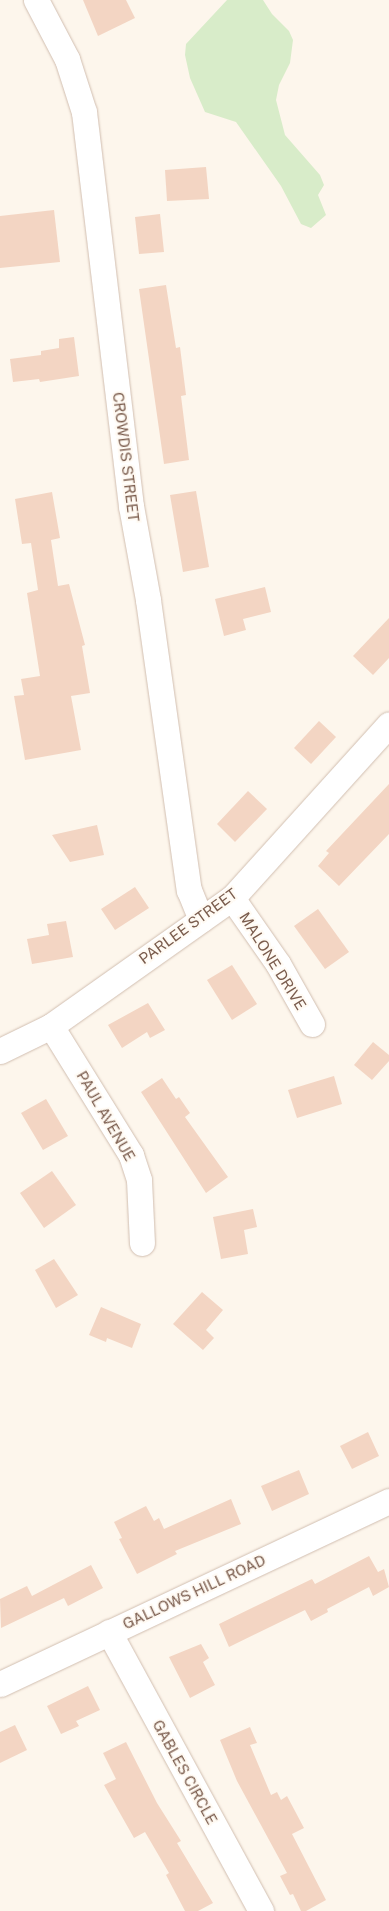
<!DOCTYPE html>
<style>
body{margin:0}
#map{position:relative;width:389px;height:1911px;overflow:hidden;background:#fdf6ec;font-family:"Public Sans",sans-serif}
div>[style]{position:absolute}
.green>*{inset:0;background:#d8ecc9}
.building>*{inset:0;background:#f3d5c3}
.roads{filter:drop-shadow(0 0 1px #d1beb0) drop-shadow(0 0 1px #d1beb0)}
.street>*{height:25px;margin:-12.5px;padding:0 12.5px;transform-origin:12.5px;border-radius:12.5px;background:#fff}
span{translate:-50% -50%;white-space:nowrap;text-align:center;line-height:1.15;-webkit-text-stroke:4px #fffaf3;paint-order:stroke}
.street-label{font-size:15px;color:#7a5c4d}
</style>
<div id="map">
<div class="green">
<div style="clip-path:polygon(227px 0,263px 0,272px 14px,289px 31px,293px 40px,290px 63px,279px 85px,276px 100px,285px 135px,320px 175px,324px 185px,318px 195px,326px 215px,311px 228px,301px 224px,281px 186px,236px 122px,205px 112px,190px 78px,185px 55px,186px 44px)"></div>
</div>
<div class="building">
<div style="clip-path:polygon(83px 0,126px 0,135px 18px,98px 36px)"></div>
<div style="clip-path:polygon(206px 167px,209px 199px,167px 201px,165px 170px)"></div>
<div style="clip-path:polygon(54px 210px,60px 262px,0 268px,0 216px)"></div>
<div style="clip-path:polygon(160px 214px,164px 252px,139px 254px,135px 217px)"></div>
<div style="clip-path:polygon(166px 285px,176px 348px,180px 347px,186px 395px,181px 396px,189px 460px,164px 464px,139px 289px)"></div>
<div style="clip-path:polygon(74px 337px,79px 376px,40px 382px,39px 379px,13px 382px,10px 359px,41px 355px,41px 351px,59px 348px,59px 339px)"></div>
<div style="clip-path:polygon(196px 491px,209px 567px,183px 572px,170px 495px)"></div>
<div style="clip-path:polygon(52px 492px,60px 538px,51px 540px,58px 586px,69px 584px,85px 645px,82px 646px,90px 693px,71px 696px,81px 750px,25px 760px,14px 696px,24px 695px,21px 679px,40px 676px,27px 593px,38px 590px,31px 543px,22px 544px,15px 499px)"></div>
<div style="clip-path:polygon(265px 587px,271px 612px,243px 619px,246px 630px,224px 636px,215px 599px)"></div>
<div style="clip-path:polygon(389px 618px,389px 658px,373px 675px,353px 656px)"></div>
<div style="clip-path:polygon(319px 721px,336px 737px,311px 764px,294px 748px)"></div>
<div style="clip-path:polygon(389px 784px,389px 834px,339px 886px,318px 866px,329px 853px,326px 851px)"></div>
<div style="clip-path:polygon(248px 791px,267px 809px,235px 842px,217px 824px)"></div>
<div style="clip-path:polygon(97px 825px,104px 855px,70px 862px,52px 835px)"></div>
<div style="clip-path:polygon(135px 887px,149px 908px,115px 930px,101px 909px)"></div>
<div style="clip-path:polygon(318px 909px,349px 952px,325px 969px,294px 926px)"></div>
<div style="clip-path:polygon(66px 921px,73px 957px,32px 964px,27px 939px,49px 935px,47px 924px)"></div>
<div style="clip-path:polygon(232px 965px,257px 1004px,232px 1020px,207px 980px)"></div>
<div style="clip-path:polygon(148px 1003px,165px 1030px,150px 1038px,147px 1032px,122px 1048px,108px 1025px)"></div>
<div style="clip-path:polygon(373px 1042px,389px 1055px,389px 1061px,372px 1080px,354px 1065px)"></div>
<div style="clip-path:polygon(334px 1076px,342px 1104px,297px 1118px,288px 1090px)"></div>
<div style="clip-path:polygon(162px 1078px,176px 1099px,179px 1097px,190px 1113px,185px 1117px,228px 1177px,206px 1193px,141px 1092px)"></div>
<div style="clip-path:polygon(46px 1099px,68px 1136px,43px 1150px,21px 1113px)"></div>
<div style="clip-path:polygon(52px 1171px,76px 1205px,44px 1228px,20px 1193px)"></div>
<div style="clip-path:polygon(253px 1209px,257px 1227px,244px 1230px,248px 1254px,221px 1259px,213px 1217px)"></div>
<div style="clip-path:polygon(54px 1259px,78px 1295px,56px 1308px,35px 1270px)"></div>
<div style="clip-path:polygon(202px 1292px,223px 1310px,206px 1330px,214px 1338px,203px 1350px,173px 1324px)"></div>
<div style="clip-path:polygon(101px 1307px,141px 1324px,132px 1348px,107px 1338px,106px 1342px,89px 1335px)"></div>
<div style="clip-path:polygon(368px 1432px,379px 1456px,352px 1469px,340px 1446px)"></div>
<div style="clip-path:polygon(299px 1470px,309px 1494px,272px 1511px,261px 1486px)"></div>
<div style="clip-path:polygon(231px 1499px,241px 1524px,175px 1551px,177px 1554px,137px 1574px,119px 1539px,122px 1538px,114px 1522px,146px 1506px,154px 1521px,159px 1518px,164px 1529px)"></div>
<div style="clip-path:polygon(369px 1556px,378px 1572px,384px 1569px,389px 1587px,373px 1596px,369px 1587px,327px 1609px,328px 1612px,311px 1621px,305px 1610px,229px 1647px,219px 1624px,312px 1579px,315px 1584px)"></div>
<div style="clip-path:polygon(91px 1565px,103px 1588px,68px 1606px,64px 1598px,1px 1628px,0 1599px,27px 1586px,32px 1596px)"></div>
<div style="clip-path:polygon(201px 1644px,209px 1658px,203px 1662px,215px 1685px,190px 1698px,169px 1657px)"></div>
<div style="clip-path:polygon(88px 1686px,100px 1710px,76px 1721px,79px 1726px,61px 1734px,47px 1706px)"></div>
<div style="clip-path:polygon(15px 1725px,27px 1750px,0 1763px,0 1732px)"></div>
<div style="clip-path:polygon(250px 1727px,257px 1743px,250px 1745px,271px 1795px,277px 1792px,281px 1800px,287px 1796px,304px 1828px,292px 1834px,326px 1900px,306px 1911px,301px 1911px,293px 1894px,290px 1895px,280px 1876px,287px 1873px,237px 1781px,220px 1740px)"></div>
<div style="clip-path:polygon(126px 1742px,157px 1803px,181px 1841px,177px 1843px,213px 1903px,198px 1911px,185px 1911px,166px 1875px,169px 1873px,145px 1832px,134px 1838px,104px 1785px,116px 1779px,103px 1753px)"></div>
</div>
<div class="roads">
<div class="street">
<div style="left:36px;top:0;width:67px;rotate:62.3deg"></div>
<div style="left:67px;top:59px;width:56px;rotate:72.2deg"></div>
<div style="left:84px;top:112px;width:397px;rotate:83.2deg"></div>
<div style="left:131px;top:506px;width:96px;rotate:79.7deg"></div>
<div style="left:148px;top:600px;width:293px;rotate:82deg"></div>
<div style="left:189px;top:890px;width:32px;rotate:68deg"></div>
<div style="left:232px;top:898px;width:80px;rotate:55.1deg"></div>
<div style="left:278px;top:964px;width:69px;rotate:60.5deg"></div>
<div style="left:51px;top:1026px;width:152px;rotate:58.2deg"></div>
<div style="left:131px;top:1155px;width:26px;rotate:72deg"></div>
<div style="left:139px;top:1180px;width:63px;rotate:87.3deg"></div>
<div style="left:0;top:1051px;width:57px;rotate:-26.1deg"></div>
<div style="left:51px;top:1026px;width:222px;rotate:-35.3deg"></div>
<div style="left:232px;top:898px;width:234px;rotate:-47.9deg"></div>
<div style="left:109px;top:1632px;width:318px;rotate:61.4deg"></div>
<div style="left:0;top:1684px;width:430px;rotate:-25.2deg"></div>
</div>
</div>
<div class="street-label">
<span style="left:126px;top:457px;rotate:83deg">CROWDIS STREET</span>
<span style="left:188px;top:926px;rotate:-36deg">PARLEE STREET</span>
<span style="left:273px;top:961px;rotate:58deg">MALONE DRIVE</span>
<span style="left:106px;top:1116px;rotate:60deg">PAUL AVENUE</span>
<span style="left:194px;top:1592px;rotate:-25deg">GALLOWS HILL ROAD</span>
<span style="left:185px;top:1772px;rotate:61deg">GABLES CIRCLE</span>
</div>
</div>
